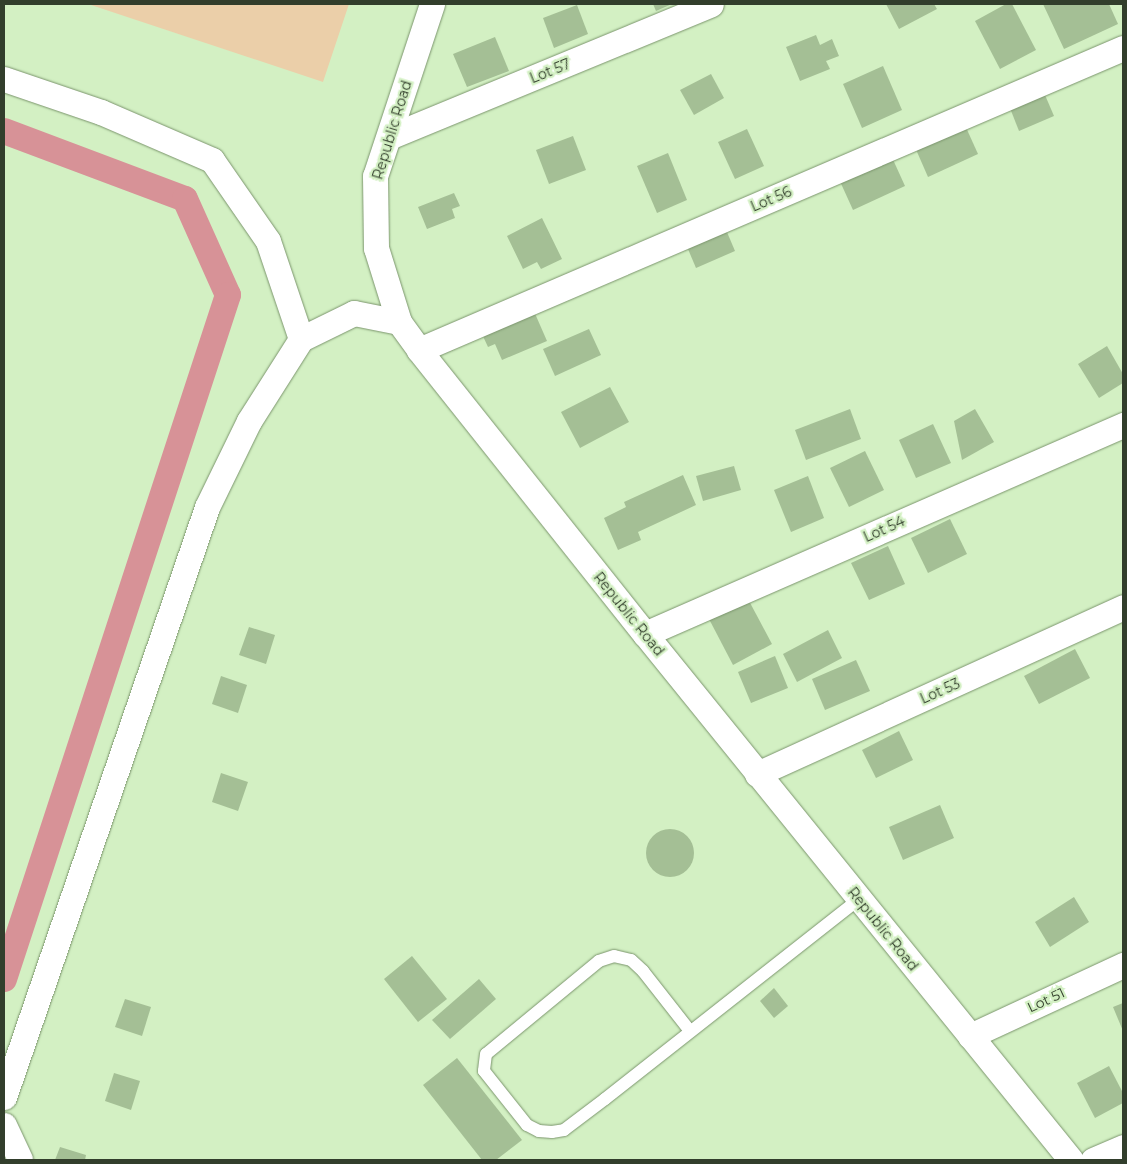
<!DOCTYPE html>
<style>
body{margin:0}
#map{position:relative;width:1127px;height:1164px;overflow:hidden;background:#d3f0c3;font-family:Montserrat,sans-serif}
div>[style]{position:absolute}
.green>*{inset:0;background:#ebcfa9}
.canal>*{height:26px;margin:-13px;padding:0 13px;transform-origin:13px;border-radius:13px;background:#d79297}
.building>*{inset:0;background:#a4bf95}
.round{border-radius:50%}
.roads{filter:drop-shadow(0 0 1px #7b956d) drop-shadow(0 0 1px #7b956d)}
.lane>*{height:12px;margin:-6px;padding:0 6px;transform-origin:6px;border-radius:6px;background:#fff}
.street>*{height:25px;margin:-12.5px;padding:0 12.5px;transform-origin:12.5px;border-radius:12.5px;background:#fff}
span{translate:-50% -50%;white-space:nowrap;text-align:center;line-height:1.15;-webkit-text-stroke:4.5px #d3f0c3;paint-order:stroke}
.street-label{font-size:14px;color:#323e2c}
.frame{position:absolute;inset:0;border:5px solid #323e2c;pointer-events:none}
</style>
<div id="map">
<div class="green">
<div style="clip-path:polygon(88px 4px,349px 4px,323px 82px)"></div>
</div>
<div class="canal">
<div style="left:4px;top:131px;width:193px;rotate:20.6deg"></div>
<div style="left:185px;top:199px;width:105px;rotate:65.9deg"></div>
<div style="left:228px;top:295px;width:720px;rotate:108.13deg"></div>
</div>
<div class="building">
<div style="clip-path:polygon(653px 4px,672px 4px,656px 11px)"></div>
<div style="clip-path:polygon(886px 4px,934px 4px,937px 9px,899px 29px)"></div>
<div style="clip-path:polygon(1006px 4px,1012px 4px,1036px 50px,1000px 69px,975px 21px)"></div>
<div style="clip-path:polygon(1043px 4px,1109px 4px,1118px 24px,1064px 49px)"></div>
<div style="clip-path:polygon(577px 5px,588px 34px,554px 48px,543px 18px)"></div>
<div style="clip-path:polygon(816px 35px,820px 45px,832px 39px,839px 56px,826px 61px,830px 69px,800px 81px,786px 47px)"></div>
<div style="clip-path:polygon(495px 37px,509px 71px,467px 87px,453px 54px)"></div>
<div style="clip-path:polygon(883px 66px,902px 110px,862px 128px,843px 84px)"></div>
<div style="clip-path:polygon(711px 74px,724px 98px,694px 115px,680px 90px)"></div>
<div style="clip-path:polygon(1042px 88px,1054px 116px,1019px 131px,1008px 103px)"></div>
<div style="clip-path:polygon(964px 123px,978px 154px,928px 177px,914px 145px)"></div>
<div style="clip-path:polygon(747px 129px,764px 166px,735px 179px,718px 142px)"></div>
<div style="clip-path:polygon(573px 136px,586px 170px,549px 184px,536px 150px)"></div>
<div style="clip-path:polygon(668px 153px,687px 200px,657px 213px,637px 166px)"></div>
<div style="clip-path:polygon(890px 153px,905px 186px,853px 210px,838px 177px)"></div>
<div style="clip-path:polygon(454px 193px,460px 206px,452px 209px,455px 218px,427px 229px,418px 207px)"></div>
<div style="clip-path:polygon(542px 218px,562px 259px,541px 269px,537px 262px,523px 269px,507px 236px)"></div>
<div style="clip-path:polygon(724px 225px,735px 251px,696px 268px,685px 242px)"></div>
<div style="clip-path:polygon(533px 309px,547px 341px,502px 360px,495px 344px,488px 347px,481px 332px)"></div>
<div style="clip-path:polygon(589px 329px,601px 355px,555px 376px,543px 349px)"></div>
<div style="clip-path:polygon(1107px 346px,1123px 374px,1123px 383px,1099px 398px,1078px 364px)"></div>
<div style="clip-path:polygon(610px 387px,629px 422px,580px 448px,561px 412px)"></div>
<div style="clip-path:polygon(850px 409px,861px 439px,806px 460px,795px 430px)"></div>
<div style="clip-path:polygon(975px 409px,994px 442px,962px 460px,954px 421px)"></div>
<div style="clip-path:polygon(933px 424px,951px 463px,916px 478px,899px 440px)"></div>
<div style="clip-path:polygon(865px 451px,884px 490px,849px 507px,830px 468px)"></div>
<div style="clip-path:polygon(734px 466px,741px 490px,703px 501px,696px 476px)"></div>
<div style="clip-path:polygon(683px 475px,696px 505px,638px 532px,641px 540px,618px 550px,604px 518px,626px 507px,624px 502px)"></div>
<div style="clip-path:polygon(808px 476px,824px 518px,791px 532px,774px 490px)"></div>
<div style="clip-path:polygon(950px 519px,967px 554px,928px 573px,911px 538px)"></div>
<div style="clip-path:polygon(888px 546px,905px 584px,869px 600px,851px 563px)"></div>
<div style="clip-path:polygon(748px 599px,772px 644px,733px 665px,709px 619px)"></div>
<div style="clip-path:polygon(249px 627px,275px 635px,266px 664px,239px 655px)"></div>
<div style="clip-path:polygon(828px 630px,842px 658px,797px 682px,783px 654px)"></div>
<div style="clip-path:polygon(1075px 649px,1090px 678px,1039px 704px,1024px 676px)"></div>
<div style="clip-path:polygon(775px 656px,788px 688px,751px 703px,738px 672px)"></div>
<div style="clip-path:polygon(856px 660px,870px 691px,825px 710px,812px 679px)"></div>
<div style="clip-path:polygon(221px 676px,247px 685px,238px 713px,212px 704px)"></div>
<div style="clip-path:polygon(899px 731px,913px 760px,876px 778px,862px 750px)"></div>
<div style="clip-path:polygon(221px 773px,248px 782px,238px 811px,212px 802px)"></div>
<div style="clip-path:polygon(940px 805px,954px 838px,903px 860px,889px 827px)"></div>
<div class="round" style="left:646px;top:829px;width:48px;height:48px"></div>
<div style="clip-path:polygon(1074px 897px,1089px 922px,1050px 947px,1035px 922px)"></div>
<div style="clip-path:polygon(412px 956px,447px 999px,418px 1022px,384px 979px)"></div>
<div style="clip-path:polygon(479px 979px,496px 999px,450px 1039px,432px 1020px)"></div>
<div style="clip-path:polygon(774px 988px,788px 1006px,774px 1018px,760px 1001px)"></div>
<div style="clip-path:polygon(125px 999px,151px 1007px,142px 1036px,115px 1027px)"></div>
<div style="clip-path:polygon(1123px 1003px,1123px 1031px,1113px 1007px)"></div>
<div style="clip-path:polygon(457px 1058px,522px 1140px,496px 1160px,482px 1160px,423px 1085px)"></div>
<div style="clip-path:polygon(1109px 1066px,1123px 1093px,1123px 1103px,1095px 1118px,1077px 1083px)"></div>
<div style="clip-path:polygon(114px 1073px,140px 1081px,131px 1110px,105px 1101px)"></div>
<div style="clip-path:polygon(60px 1147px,86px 1155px,85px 1160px,55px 1160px)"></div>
</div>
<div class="roads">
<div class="lane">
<div style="left:690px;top:1031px;width:76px;rotate:-128.1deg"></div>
<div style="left:643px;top:971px;width:16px;rotate:-137deg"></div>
<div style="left:631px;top:960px;width:17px;rotate:-167deg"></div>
<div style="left:614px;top:956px;width:16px;rotate:162deg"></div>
<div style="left:599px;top:961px;width:146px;rotate:140.5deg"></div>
<div style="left:486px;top:1054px;width:17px;rotate:97deg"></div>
<div style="left:484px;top:1071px;width:69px;rotate:51.5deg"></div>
<div style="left:527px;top:1125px;width:13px;rotate:27deg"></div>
<div style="left:539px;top:1131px;width:13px;rotate:4deg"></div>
<div style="left:552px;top:1132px;width:12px;rotate:-9deg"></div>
<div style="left:564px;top:1130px;width:51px;rotate:-37.1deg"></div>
<div style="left:605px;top:1099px;width:323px;rotate:-38.2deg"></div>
</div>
<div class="street">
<div style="left:432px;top:4px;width:181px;rotate:108.3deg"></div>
<div style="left:375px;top:176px;width:72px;rotate:89.2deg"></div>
<div style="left:376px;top:248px;width:77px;rotate:72.7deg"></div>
<div style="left:399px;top:322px;width:34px;rotate:54deg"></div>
<div style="left:419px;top:350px;width:363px;rotate:51.5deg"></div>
<div style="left:645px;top:634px;width:677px;rotate:51deg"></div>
<div style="left:4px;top:79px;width:102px;rotate:18.8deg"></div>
<div style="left:101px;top:112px;width:121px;rotate:23.4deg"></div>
<div style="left:212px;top:160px;width:98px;rotate:55.3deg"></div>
<div style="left:268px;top:241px;width:103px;rotate:71.4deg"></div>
<div style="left:389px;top:137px;width:348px;rotate:-22.4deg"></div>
<div style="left:419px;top:350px;width:766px;rotate:-23.22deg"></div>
<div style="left:645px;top:634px;width:522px;rotate:-23.62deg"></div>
<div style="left:757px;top:774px;width:402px;rotate:-24.5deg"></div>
<div style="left:970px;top:1036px;width:169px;rotate:-24.9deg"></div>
<div style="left:4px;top:1097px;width:624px;rotate:-71.01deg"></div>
<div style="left:207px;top:507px;width:96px;rotate:-64deg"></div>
<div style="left:249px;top:421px;width:97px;rotate:-57.6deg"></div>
<div style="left:301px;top:339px;width:59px;rotate:-26.1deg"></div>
<div style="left:354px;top:313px;width:46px;rotate:11.3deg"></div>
<div style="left:4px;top:1125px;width:38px;rotate:65deg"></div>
<div style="left:1093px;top:1160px;width:33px;rotate:-23deg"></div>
</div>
</div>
<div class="street-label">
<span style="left:550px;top:71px;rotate:-22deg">Lot 57</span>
<span style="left:392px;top:130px;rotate:-73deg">Republic Road</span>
<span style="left:771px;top:199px;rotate:-23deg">Lot 56</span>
<span style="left:884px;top:529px;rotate:-24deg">Lot 54</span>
<span style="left:629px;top:614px;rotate:51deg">Republic Road</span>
<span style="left:940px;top:691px;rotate:-24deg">Lot 53</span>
<span style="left:883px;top:929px;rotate:51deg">Republic Road</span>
<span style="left:1046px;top:1000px;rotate:-25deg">Lot 51</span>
</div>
<div class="frame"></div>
</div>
